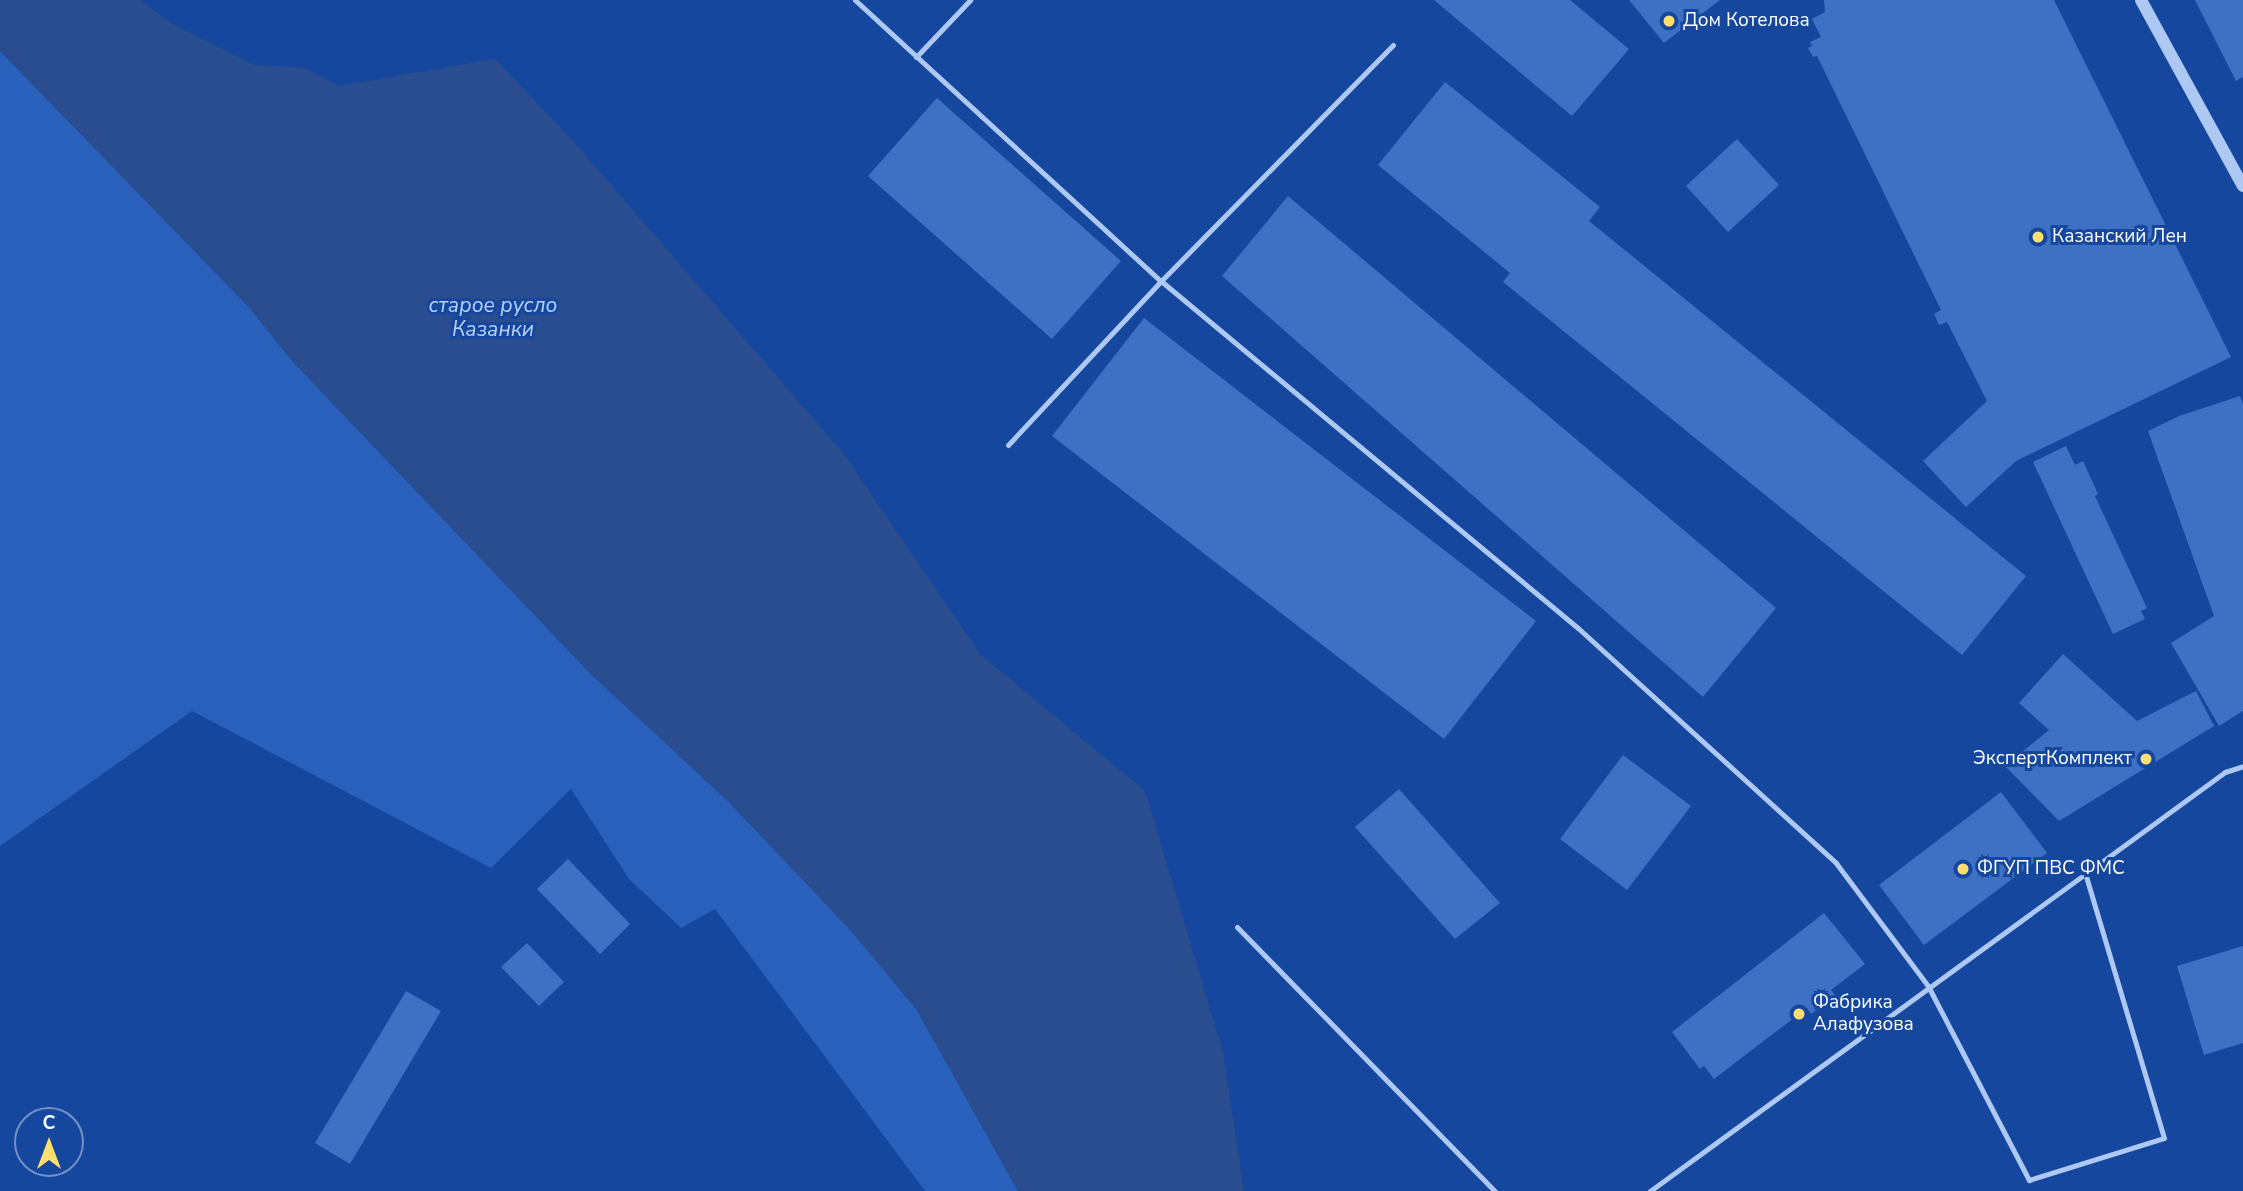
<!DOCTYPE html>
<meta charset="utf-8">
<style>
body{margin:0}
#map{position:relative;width:2243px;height:1191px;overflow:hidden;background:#15479e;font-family:"Nunito Sans",sans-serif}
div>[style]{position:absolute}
.green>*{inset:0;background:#2860bb}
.water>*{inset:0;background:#294d8e}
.building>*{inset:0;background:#3e70c4}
.service>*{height:5px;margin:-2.5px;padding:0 2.5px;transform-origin:2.5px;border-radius:2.5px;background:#adc8f3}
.tertiary>*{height:12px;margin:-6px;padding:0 6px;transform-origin:6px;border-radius:6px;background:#adc8f3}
.dots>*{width:19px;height:19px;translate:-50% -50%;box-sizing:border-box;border:4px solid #15479e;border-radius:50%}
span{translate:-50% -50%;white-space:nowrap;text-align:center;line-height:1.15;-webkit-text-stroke:6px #15479e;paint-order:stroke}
.poi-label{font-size:19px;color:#fff}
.left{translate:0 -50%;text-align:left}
.right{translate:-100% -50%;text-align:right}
.water-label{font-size:21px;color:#b9d2f9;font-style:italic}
.north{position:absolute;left:14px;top:1107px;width:70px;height:70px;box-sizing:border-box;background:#15479e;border:2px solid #7391c5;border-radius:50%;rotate:0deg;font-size:19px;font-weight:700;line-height:28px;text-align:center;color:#fff}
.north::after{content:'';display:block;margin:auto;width:24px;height:32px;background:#ffe06f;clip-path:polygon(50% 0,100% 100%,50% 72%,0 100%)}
</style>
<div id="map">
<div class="green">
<div style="clip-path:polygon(0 51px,248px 306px,294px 363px,591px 674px,728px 801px,851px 930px,917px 1010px,1018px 1191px,925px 1191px,715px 909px,681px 928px,629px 879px,571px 789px,491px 868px,192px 711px,0 846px)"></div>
</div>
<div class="water">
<div style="clip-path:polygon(0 0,141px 0,171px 23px,255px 65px,306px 68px,338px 86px,495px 59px,574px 142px,844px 454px,980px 654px,1145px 791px,1223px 1052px,1244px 1191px,1018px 1191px,917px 1010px,851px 931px,728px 801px,591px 674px,294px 363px,248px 306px,0 51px)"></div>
</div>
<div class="building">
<div style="clip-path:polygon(1434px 0,1570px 0,1629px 49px,1572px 116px)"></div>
<div style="clip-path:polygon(1629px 0,1720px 0,1664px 43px)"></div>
<div style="clip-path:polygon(2054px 0,2231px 357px,2016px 461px,1966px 507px,1923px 461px,1987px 401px,1947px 322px,1939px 325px,1934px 314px,1941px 310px,1817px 56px,1813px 57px,1808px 48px,1812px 46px,1810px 42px,1821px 37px,1812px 19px,1825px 12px,1824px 0)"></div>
<div style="clip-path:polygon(2195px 0,2243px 0,2243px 77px,2236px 81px)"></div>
<div style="clip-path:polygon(1445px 82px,1600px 207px,1589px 221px,2026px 576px,1962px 655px,1503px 282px,1510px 273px,1378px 165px)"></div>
<div style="clip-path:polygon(937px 98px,1121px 261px,1052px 339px,868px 176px)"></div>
<div style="clip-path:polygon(1737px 139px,1779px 185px,1728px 232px,1686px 186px)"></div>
<div style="clip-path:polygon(1288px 196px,1776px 608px,1703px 697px,1222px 276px)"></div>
<div style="clip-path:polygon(1144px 318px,1536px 621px,1444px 739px,1052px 436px)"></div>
<div style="clip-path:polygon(2240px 396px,2243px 404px,2243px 711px,2219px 726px,2171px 643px,2214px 616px,2148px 431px,2179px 416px)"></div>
<div style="clip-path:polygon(2066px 446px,2075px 465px,2083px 461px,2098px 494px,2095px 496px,2147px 608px,2141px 611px,2145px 619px,2113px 634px,2033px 462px)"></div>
<div style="clip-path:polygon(2063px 654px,2137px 721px,2196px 691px,2214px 726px,2059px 821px,2005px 766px,2049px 730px,2019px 703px)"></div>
<div style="clip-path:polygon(1623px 755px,1691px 806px,1627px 890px,1560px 839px)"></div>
<div style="clip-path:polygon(1399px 789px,1500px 903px,1455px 939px,1355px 827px)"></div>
<div style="clip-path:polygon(2001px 792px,2047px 853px,1924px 945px,1879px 885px)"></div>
<div style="clip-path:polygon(568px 859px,630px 924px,600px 954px,537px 889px)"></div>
<div style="clip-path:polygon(1824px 913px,1865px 964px,1831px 990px,1835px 995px,1811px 1014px,1807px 1008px,1714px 1079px,1704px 1066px,1700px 1069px,1672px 1032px)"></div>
<div style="clip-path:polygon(527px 943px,564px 982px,539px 1006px,501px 967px)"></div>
<div style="clip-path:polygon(2243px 946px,2243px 1043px,2204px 1055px,2177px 966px)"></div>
<div style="clip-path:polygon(406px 991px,441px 1011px,350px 1164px,315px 1143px)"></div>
</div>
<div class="service">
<div style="left:855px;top:0;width:415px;rotate:42.6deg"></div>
<div style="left:1161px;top:281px;width:542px;rotate:39.77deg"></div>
<div style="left:1578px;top:628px;width:349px;rotate:42.3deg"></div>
<div style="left:1836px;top:863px;width:154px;rotate:53.2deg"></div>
<div style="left:1928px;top:986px;width:219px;rotate:62.5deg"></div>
<div style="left:2029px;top:1180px;width:141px;rotate:-17.3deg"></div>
<div style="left:2164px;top:1138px;width:277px;rotate:-106.6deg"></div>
<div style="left:916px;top:57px;width:79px;rotate:-46.5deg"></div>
<div style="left:1008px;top:445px;width:224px;rotate:-47deg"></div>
<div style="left:1161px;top:281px;width:331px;rotate:-45.5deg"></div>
<div style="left:1237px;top:927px;width:369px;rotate:45.7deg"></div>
<div style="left:1650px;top:1191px;width:711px;rotate:-36.08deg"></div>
<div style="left:2225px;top:772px;width:19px;rotate:-18deg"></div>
</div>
<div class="tertiary">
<div style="left:2141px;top:0;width:212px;rotate:61.3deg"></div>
</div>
<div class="dots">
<div style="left:1669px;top:21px;background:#ffe06f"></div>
<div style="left:2038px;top:237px;background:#ffe06f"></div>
<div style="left:2146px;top:759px;background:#ffe06f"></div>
<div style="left:1963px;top:869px;background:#ffe06f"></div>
<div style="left:1799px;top:1014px;background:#ffe06f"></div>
</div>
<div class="poi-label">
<span class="left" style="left:1683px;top:21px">Дом Котелова</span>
<span class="left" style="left:2052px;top:237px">Казанский Лен</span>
<span class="right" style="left:2132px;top:759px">ЭкспертКомплект</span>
<span class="left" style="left:1977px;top:869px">ФГУП ПВС ФМС</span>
<span class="left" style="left:1813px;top:1014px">Фабрика<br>Алафузова</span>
</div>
<div class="water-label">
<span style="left:493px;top:317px">старое русло<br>Казанки</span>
</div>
<div class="north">С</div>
</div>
